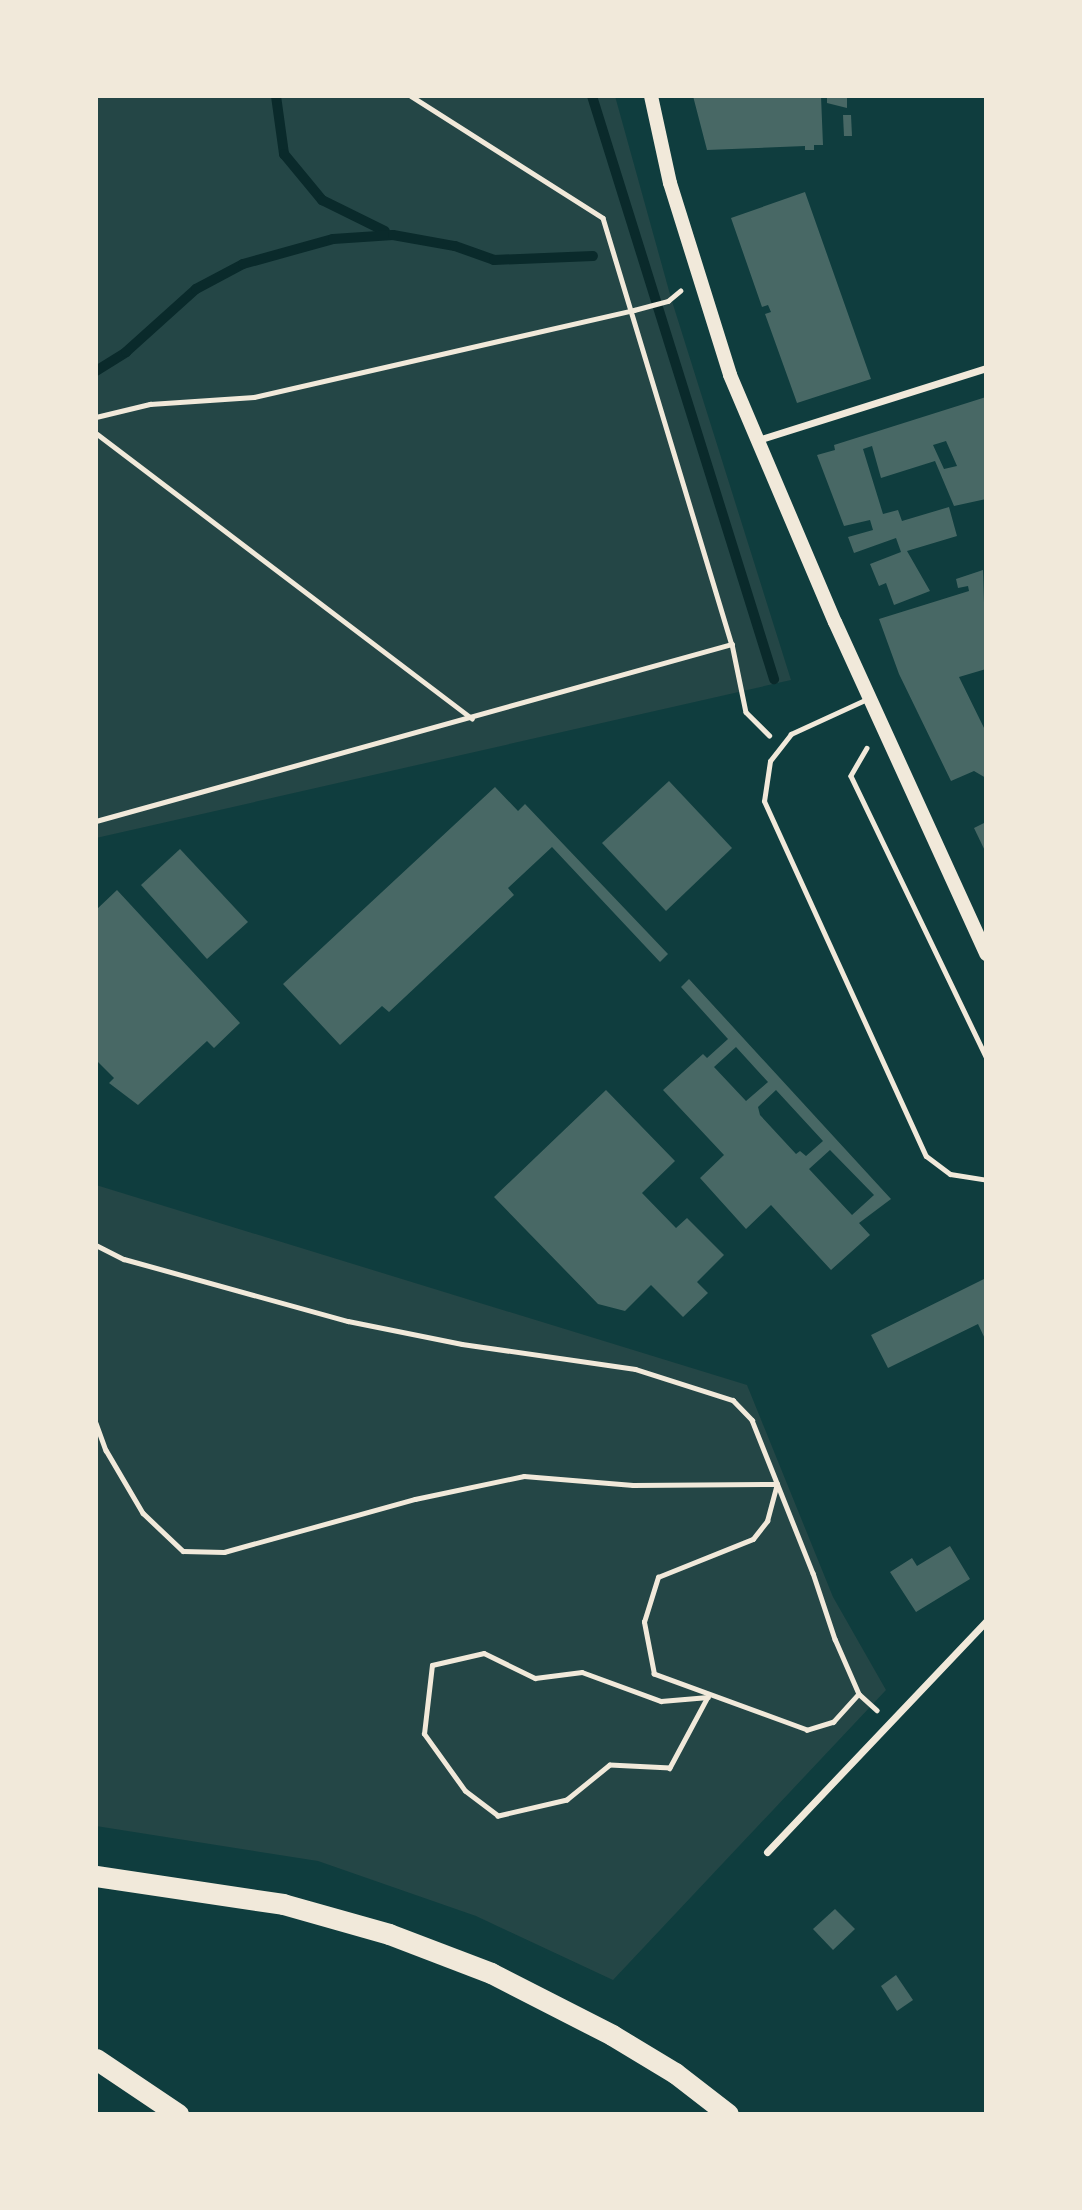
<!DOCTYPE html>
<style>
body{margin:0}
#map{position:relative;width:1082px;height:2210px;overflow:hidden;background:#0f3d3e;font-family:"Times New Roman",serif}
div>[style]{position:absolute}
.green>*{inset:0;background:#244646}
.stream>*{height:10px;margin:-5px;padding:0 5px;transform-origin:5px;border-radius:5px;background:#0a2a2b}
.building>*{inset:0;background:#486865}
.path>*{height:4.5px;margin:-2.25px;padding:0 2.25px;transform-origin:2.25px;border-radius:2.25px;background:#f1e9da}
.service>*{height:5px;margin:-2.5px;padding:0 2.5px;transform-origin:2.5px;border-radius:2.5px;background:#f1e9da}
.minor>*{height:7px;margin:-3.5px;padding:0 3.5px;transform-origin:3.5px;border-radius:3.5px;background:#f1e9da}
.secondary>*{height:14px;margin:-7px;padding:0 7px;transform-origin:7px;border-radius:7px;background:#f1e9da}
.motorway>*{height:21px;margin:-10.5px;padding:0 10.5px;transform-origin:10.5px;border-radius:10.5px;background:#f1e9da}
span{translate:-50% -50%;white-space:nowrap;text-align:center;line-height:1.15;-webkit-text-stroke:7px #f1e9da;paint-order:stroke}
.frame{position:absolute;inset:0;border:98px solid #f1e9da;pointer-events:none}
</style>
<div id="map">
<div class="green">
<div style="clip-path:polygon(96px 96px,615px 96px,671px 298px,791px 680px,96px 838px)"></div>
<div style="clip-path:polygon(96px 1185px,747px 1385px,833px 1597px,886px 1690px,613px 1980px,476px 1916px,318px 1861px,96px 1826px)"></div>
</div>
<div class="stream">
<div style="left:276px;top:96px;width:59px;rotate:82.1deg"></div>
<div style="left:284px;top:154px;width:60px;rotate:50.4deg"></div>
<div style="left:322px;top:200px;width:70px;rotate:26.2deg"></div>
<div style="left:592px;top:96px;width:611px;rotate:72.66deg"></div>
<div style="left:96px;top:371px;width:36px;rotate:-32deg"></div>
<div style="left:126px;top:352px;width:94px;rotate:-42deg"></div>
<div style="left:196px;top:289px;width:53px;rotate:-28deg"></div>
<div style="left:243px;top:264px;width:93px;rotate:-15.5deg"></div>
<div style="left:333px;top:239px;width:60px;rotate:-3.8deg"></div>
<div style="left:393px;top:235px;width:63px;rotate:10.1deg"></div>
<div style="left:455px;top:246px;width:41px;rotate:19.7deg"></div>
<div style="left:494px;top:260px;width:99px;rotate:-2.3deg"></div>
</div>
<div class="building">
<div style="clip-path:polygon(693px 96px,821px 96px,823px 145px,814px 145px,814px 150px,805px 150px,805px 146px,707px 150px)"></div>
<div style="clip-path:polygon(827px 96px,847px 96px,847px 108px,827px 103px)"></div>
<div style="clip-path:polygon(843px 115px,851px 115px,852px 136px,844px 136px)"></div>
<div style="clip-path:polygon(805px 192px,871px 379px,797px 403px,765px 314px,771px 312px,768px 305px,762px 307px,731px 218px)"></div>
<div style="clip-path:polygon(evenodd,986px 397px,986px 499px,954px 506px,935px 461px,881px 478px,872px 446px,863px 449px,883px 514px,898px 510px,902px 521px,949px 507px,957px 536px,907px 551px,930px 591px,894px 605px,886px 583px,879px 586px,870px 564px,901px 552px,896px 538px,854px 553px,848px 537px,873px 530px,870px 520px,844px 526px,817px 455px,835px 450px,834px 445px,986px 397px,946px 441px,957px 466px,944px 469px,933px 445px,946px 441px)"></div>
<div style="clip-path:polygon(983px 570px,986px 669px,959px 677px,986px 732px,986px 778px,974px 771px,951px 781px,899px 674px,879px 619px,969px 591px,968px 586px,958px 588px,956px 579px)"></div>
<div style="clip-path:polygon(669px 781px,732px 848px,666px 911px,602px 843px)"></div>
<div style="clip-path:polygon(495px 787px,518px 811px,525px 804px,668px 954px,660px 962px,552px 847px,508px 888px,514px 895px,389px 1012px,382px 1006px,340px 1045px,283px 984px)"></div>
<div style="clip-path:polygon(986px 822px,986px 853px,974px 828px)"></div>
<div style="clip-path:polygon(180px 849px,248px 922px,207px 959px,141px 885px)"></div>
<div style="clip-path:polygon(117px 890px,240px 1023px,214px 1048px,207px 1041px,138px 1105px,109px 1083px,114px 1078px,96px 1060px,96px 910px)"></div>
<div style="clip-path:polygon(evenodd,689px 979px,891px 1199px,859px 1223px,870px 1235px,831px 1270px,771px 1205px,746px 1229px,700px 1178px,724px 1155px,663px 1090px,703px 1054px,707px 1058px,728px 1039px,681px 987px,689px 979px,736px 1047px,768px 1082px,746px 1101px,714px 1067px,736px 1047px,689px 979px,776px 1090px,823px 1141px,806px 1156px,800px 1151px,796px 1154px,760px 1115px,758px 1107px,776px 1090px,689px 979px,830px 1150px,874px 1195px,852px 1215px,809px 1169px,830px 1150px)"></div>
<div style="clip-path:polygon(606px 1090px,675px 1161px,642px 1193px,676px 1228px,687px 1218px,724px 1255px,697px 1282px,708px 1293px,683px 1317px,651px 1285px,625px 1311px,598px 1304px,494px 1197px)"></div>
<div style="clip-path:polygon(986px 1278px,986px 1341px,978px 1324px,888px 1368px,871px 1335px)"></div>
<div style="clip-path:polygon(950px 1546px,970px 1579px,916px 1612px,890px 1572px,912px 1558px,917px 1566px)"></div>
<div style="clip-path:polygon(835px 1909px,855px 1929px,833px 1950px,813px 1929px)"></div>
<div style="clip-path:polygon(896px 1975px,913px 2000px,897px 2011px,881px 1986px)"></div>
</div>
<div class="path">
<div style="left:411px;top:96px;width:227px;rotate:32.4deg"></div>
<div style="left:603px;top:218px;width:445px;rotate:73.2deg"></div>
<div style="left:732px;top:644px;width:69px;rotate:78.4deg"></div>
<div style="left:746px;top:712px;width:33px;rotate:45deg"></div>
<div style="left:96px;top:417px;width:56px;rotate:-13.5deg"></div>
<div style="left:150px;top:404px;width:104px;rotate:-3.9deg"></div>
<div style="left:254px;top:397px;width:390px;rotate:-12.9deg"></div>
<div style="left:634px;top:310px;width:35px;rotate:-15deg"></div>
<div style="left:668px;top:301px;width:16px;rotate:-40deg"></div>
<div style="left:96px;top:433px;width:472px;rotate:37.2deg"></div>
<div style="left:867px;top:748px;width:32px;rotate:120deg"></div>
<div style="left:851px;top:776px;width:312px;rotate:64.3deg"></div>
<div style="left:96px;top:821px;width:660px;rotate:-15.55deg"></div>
<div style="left:96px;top:1245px;width:31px;rotate:27deg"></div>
<div style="left:124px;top:1259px;width:232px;rotate:15.5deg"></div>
<div style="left:348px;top:1321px;width:116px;rotate:11.4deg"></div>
<div style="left:462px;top:1344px;width:175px;rotate:8.2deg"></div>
<div style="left:635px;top:1369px;width:103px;rotate:17.6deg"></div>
<div style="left:733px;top:1400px;width:28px;rotate:46deg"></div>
<div style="left:752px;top:1420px;width:165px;rotate:68.3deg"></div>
<div style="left:813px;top:1573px;width:70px;rotate:71.6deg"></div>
<div style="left:835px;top:1639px;width:60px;rotate:66.4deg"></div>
<div style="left:859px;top:1694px;width:38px;rotate:132deg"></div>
<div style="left:834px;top:1722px;width:28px;rotate:163deg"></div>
<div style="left:807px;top:1730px;width:163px;rotate:-159.9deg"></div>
<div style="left:654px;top:1674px;width:53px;rotate:-100.9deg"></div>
<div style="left:644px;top:1622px;width:47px;rotate:-72.7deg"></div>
<div style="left:658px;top:1577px;width:102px;rotate:-21.8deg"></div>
<div style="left:753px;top:1539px;width:23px;rotate:-52deg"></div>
<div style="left:767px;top:1521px;width:38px;rotate:-75deg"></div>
<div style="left:96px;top:1423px;width:29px;rotate:70deg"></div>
<div style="left:106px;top:1450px;width:73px;rotate:59.6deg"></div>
<div style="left:143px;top:1513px;width:55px;rotate:43.5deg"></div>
<div style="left:183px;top:1551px;width:41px;rotate:1.4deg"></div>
<div style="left:224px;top:1552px;width:198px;rotate:-15.5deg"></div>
<div style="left:415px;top:1499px;width:111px;rotate:-11.9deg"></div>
<div style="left:524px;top:1476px;width:109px;rotate:4.7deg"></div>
<div style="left:633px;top:1485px;width:144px;rotate:-0.4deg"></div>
<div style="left:484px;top:1653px;width:57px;rotate:26.1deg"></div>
<div style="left:535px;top:1678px;width:47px;rotate:-7.3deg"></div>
<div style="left:582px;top:1672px;width:84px;rotate:20.2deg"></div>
<div style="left:661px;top:1701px;width:47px;rotate:-4.9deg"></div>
<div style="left:708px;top:1697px;width:81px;rotate:118.2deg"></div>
<div style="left:670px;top:1768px;width:60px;rotate:-177.1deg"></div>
<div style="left:610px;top:1765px;width:55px;rotate:140.9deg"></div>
<div style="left:567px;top:1800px;width:71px;rotate:166.9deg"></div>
<div style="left:498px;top:1816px;width:41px;rotate:-142.9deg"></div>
<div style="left:465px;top:1791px;width:70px;rotate:-125.7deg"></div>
<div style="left:424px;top:1734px;width:69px;rotate:-83.4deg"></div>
<div style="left:432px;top:1665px;width:53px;rotate:-13deg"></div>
<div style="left:859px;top:1694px;width:24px;rotate:42deg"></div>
</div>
<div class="service">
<div style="left:867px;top:699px;width:84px;rotate:155.3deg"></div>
<div style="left:791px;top:734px;width:34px;rotate:128deg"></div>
<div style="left:770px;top:761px;width:40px;rotate:98.5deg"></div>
<div style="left:764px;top:801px;width:390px;rotate:65.5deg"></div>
<div style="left:926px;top:1156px;width:30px;rotate:37deg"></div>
<div style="left:950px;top:1174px;width:36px;rotate:9deg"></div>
</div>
<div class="minor">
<div style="left:758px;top:440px;width:239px;rotate:-17.5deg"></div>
<div style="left:767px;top:1852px;width:318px;rotate:-46.5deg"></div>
</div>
<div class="secondary">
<div style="left:651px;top:96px;width:89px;rotate:77.7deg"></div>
<div style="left:670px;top:183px;width:201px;rotate:72.6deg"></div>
<div style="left:730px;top:375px;width:268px;rotate:67deg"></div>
<div style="left:835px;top:622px;width:365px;rotate:65.5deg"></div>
</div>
<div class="motorway">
<div style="left:96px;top:1876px;width:189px;rotate:8.5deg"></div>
<div style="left:283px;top:1904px;width:110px;rotate:15.8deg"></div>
<div style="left:389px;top:1934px;width:109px;rotate:20.9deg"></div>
<div style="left:491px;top:1973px;width:136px;rotate:27.1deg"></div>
<div style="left:612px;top:2035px;width:74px;rotate:31.1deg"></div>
<div style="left:675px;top:2073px;width:67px;rotate:37.7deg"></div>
<div style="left:96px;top:2059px;width:99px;rotate:33.9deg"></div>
</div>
<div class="frame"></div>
</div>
